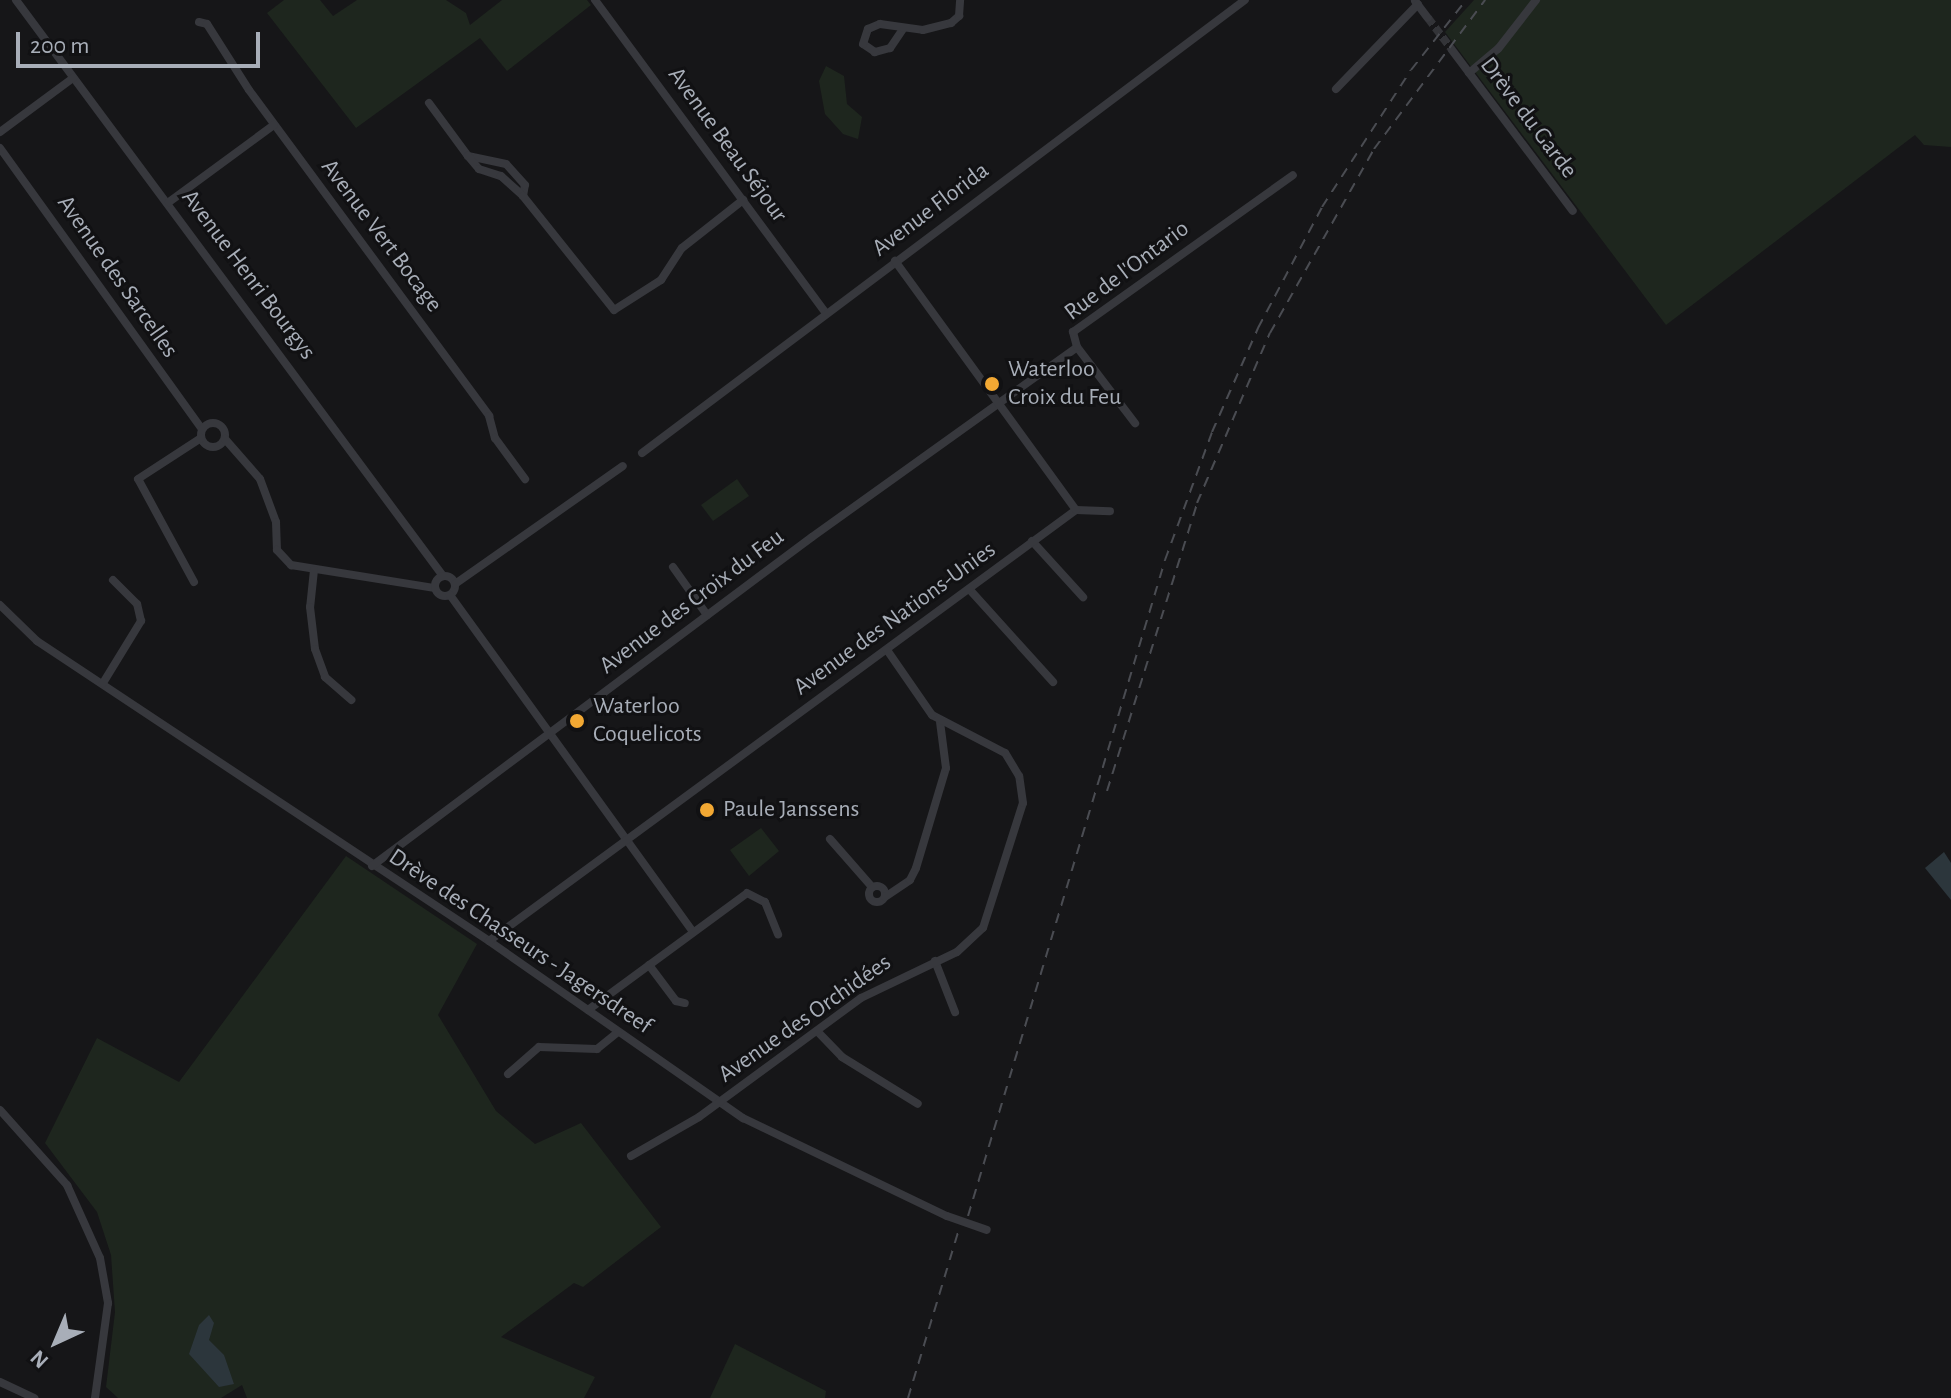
<!DOCTYPE html>
<meta charset="utf-8">
<style>
body{margin:0}
#map{position:relative;width:1951px;height:1398px;overflow:hidden;background:#161618;font-family:"Alegreya Sans",sans-serif}
div>[style]{position:absolute}
.green>*{inset:0;background:#1e261e}
.water>*{inset:0;background:#2c363c}
.minor-tunnel>*{height:8px;margin-top:-4px;transform-origin:0;background:repeating-linear-gradient(90deg,#333438 0 8px,transparent 0 12px)}
.minor>*{height:8px;margin:-4px;padding:0 4px;transform-origin:4px;border-radius:4px;background:#37383d}
.minor>.ring{margin:-4px;padding:0;box-sizing:content-box;background:none;border:8px solid #37383d;border-radius:50%}
.rail>*{height:2px;margin-top:-1px;transform-origin:0;background:repeating-linear-gradient(90deg,#4a4c52 0 10px,transparent 0 18px)}
.minor-bridge>*{height:8px;margin:-4px;padding:0 4px;transform-origin:4px;border-radius:4px;background:#37383d}
.dots>*{width:22px;height:22px;translate:-50% -50%;box-sizing:border-box;border:4px solid #111113;border-radius:50%}
span{translate:-50% -50%;white-space:nowrap;text-align:center;line-height:1.15;-webkit-text-stroke:6px #111113;paint-order:stroke}
.street-label{font-size:24px;color:#a8aeb8}
.poi-label{font-size:24px;color:#a8aeb8}
.left{translate:0 -50%;text-align:left}
.north{position:absolute;left:16px;top:1302px;width:80px;height:80px;-webkit-text-stroke:6px #111113;paint-order:stroke;rotate:224deg;font-size:22px;font-weight:700;line-height:32px;text-align:center;color:#a8aeb8}
.north::after{content:'';display:block;margin:auto;width:28px;height:36px;background:#a8aeb8;clip-path:polygon(50% 0,100% 100%,50% 72%,0 100%)}
.scale{position:absolute;left:16px;top:32px;width:244px;height:36px;box-sizing:border-box;border:4px solid #a8aeb8;border-top:0;padding-left:10px;font-size:24px;line-height:28px;white-space:nowrap;color:#a8aeb8;-webkit-text-stroke:6px #111113;paint-order:stroke}
</style>
<div id="map">
<div class="green">
<div style="clip-path:polygon(284px 0,320px 0,333px 16px,357px 0,446px 0,466px 13px,470px 25px,502px 0,587px 0,591px 5px,507px 71px,480px 38px,356px 128px,267px 13px)"></div>
<div style="clip-path:polygon(1474px 0,1951px 0,1951px 147px,1924px 145px,1915px 135px,1666px 325px,1445px 32px)"></div>
<div style="clip-path:polygon(826px 66px,844px 76px,847px 104px,862px 117px,858px 139px,843px 134px,825px 114px,819px 81px)"></div>
<div style="clip-path:polygon(737px 479px,749px 496px,713px 521px,701px 505px)"></div>
<div style="clip-path:polygon(761px 828px,779px 851px,749px 876px,730px 850px)"></div>
<div style="clip-path:polygon(346px 856px,477px 944px,438px 1015px,496px 1111px,535px 1144px,581px 1123px,661px 1227px,583px 1287px,574px 1283px,501px 1337px,595px 1377px,584px 1398px,247px 1398px,242px 1385px,221px 1398px,118px 1398px,106px 1387px,115px 1312px,111px 1255px,97px 1212px,45px 1143px,97px 1038px,179px 1082px)"></div>
<div style="clip-path:polygon(735px 1344px,826px 1391px,825px 1398px,710px 1398px)"></div>
</div>
<div class="water">
<div style="clip-path:polygon(1944px 852px,1951px 863px,1951px 900px,1925px 868px)"></div>
<div style="clip-path:polygon(209px 1315px,214px 1323px,209px 1340px,224px 1355px,234px 1384px,219px 1387px,189px 1354px,199px 1325px)"></div>
</div>
<div class="minor-tunnel">
<div style="left:1428px;top:18px;width:40px;rotate:53deg"></div>
</div>
<div class="minor">
<div style="left:16px;top:0;width:717px;rotate:53.45deg"></div>
<div style="left:595px;top:0;width:389px;rotate:53.6deg"></div>
<div style="left:1415px;top:1px;width:21px;rotate:53deg"></div>
<div style="left:199px;top:22px;width:8px;rotate:14deg"></div>
<div style="left:207px;top:24px;width:78px;rotate:57.5deg"></div>
<div style="left:249px;top:90px;width:405px;rotate:53.6deg"></div>
<div style="left:489px;top:416px;width:23px;rotate:75deg"></div>
<div style="left:495px;top:438px;width:51px;rotate:53.8deg"></div>
<div style="left:903px;top:29px;width:23px;rotate:124deg"></div>
<div style="left:890px;top:48px;width:16px;rotate:165deg"></div>
<div style="left:875px;top:52px;width:14px;rotate:-146deg"></div>
<div style="left:863px;top:44px;width:16px;rotate:-72deg"></div>
<div style="left:868px;top:29px;width:13px;rotate:-23deg"></div>
<div style="left:880px;top:24px;width:43px;rotate:7.9deg"></div>
<div style="left:923px;top:30px;width:29px;rotate:-14deg"></div>
<div style="left:951px;top:23px;width:11px;rotate:-41deg"></div>
<div style="left:959px;top:16px;width:16px;rotate:-86deg"></div>
<div style="left:1452px;top:50px;width:201px;rotate:53.1deg"></div>
<div style="left:1469px;top:73px;width:38px;rotate:-40deg"></div>
<div style="left:1498px;top:49px;width:62px;rotate:-52.2deg"></div>
<div style="left:1336px;top:89px;width:118px;rotate:-46deg"></div>
<div style="left:429px;top:103px;width:66px;rotate:53.7deg"></div>
<div style="left:0;top:132px;width:91px;rotate:-36.5deg"></div>
<div style="left:0;top:148px;width:346px;rotate:54.3deg"></div>
<div style="left:523px;top:196px;width:11px;rotate:-80deg"></div>
<div style="left:525px;top:185px;width:28px;rotate:-132deg"></div>
<div style="left:506px;top:164px;width:39px;rotate:-168deg"></div>
<div style="left:468px;top:156px;width:17px;rotate:50deg"></div>
<div style="left:479px;top:169px;width:23px;rotate:18deg"></div>
<div style="left:501px;top:176px;width:30px;rotate:42deg"></div>
<div style="left:523px;top:196px;width:146px;rotate:51.4deg"></div>
<div style="left:614px;top:310px;width:56px;rotate:-32.6deg"></div>
<div style="left:661px;top:280px;width:38px;rotate:-57deg"></div>
<div style="left:682px;top:248px;width:78px;rotate:-38.2deg"></div>
<div style="left:169px;top:202px;width:130px;rotate:-36.3deg"></div>
<div style="left:1077px;top:347px;width:96px;rotate:52.7deg"></div>
<div class="ring" style="left:201px;top:423px;width:16px;height:16px"></div>
<div style="left:225px;top:439px;width:53px;rotate:48.8deg"></div>
<div style="left:260px;top:479px;width:46px;rotate:69.6deg"></div>
<div style="left:276px;top:522px;width:28px;rotate:88deg"></div>
<div style="left:277px;top:550px;width:21px;rotate:47deg"></div>
<div style="left:291px;top:565px;width:146px;rotate:9.1deg"></div>
<div style="left:642px;top:453px;width:754px;rotate:-36.92deg"></div>
<div style="left:1076px;top:510px;width:34px;rotate:2deg"></div>
<div style="left:1032px;top:541px;width:76px;rotate:47.7deg"></div>
<div style="left:673px;top:567px;width:59px;rotate:54.7deg"></div>
<div style="left:314px;top:570px;width:37px;rotate:96deg"></div>
<div style="left:310px;top:607px;width:42px;rotate:83.2deg"></div>
<div style="left:315px;top:649px;width:30px;rotate:70deg"></div>
<div style="left:325px;top:677px;width:35px;rotate:41deg"></div>
<div class="ring" style="left:435px;top:576px;width:12px;height:12px"></div>
<div style="left:194px;top:582px;width:117px;rotate:-118.5deg"></div>
<div style="left:138px;top:479px;width:75px;rotate:-33.1deg"></div>
<div style="left:455px;top:584px;width:205px;rotate:-35.1deg"></div>
<div style="left:970px;top:590px;width:124px;rotate:47.9deg"></div>
<div style="left:450px;top:595px;width:414px;rotate:54.2deg"></div>
<div style="left:0;top:605px;width:52px;rotate:44.2deg"></div>
<div style="left:37px;top:641px;width:542px;rotate:33.57deg"></div>
<div style="left:489px;top:941px;width:310px;rotate:34.9deg"></div>
<div style="left:743px;top:1118px;width:226px;rotate:25.7deg"></div>
<div style="left:103px;top:683px;width:73px;rotate:-58.5deg"></div>
<div style="left:141px;top:621px;width:17px;rotate:-103deg"></div>
<div style="left:137px;top:604px;width:34px;rotate:-135deg"></div>
<div style="left:830px;top:839px;width:64px;rotate:48.8deg"></div>
<div style="left:372px;top:866px;width:549px;rotate:-36.79deg"></div>
<div style="left:812px;top:537px;width:326px;rotate:-35.6deg"></div>
<div style="left:1077px;top:347px;width:16px;rotate:-105deg"></div>
<div style="left:1073px;top:332px;width:270px;rotate:-35.5deg"></div>
<div class="ring" style="left:869px;top:886px;width:8px;height:8px"></div>
<div style="left:885px;top:897px;width:30px;rotate:-34deg"></div>
<div style="left:910px;top:880px;width:13px;rotate:-63deg"></div>
<div style="left:916px;top:868px;width:104px;rotate:-73.3deg"></div>
<div style="left:946px;top:768px;width:46px;rotate:-97.4deg"></div>
<div style="left:489px;top:941px;width:728px;rotate:-36.29deg"></div>
<div style="left:1076px;top:510px;width:308px;rotate:-126deg"></div>
<div style="left:935px;top:961px;width:55px;rotate:68.6deg"></div>
<div style="left:649px;top:965px;width:45px;rotate:53.1deg"></div>
<div style="left:676px;top:1001px;width:9px;rotate:13deg"></div>
<div style="left:588px;top:1010px;width:197px;rotate:-36.3deg"></div>
<div style="left:747px;top:893px;width:20px;rotate:27deg"></div>
<div style="left:765px;top:902px;width:35px;rotate:68deg"></div>
<div style="left:817px;top:1031px;width:36px;rotate:46deg"></div>
<div style="left:842px;top:1057px;width:89px;rotate:31.7deg"></div>
<div style="left:508px;top:1074px;width:41px;rotate:-41.1deg"></div>
<div style="left:539px;top:1047px;width:58px;rotate:2deg"></div>
<div style="left:597px;top:1049px;width:27px;rotate:-39deg"></div>
<div style="left:0;top:1110px;width:101px;rotate:48.2deg"></div>
<div style="left:67px;top:1185px;width:80px;rotate:65.7deg"></div>
<div style="left:100px;top:1258px;width:46px;rotate:79.9deg"></div>
<div style="left:108px;top:1303px;width:96px;rotate:97.8deg"></div>
<div style="left:631px;top:1156px;width:78px;rotate:-29.8deg"></div>
<div style="left:699px;top:1117px;width:201px;rotate:-36.3deg"></div>
<div style="left:861px;top:998px;width:106px;rotate:-25.6deg"></div>
<div style="left:957px;top:952px;width:35px;rotate:-43deg"></div>
<div style="left:983px;top:928px;width:131px;rotate:-72.3deg"></div>
<div style="left:1023px;top:803px;width:27px;rotate:-98deg"></div>
<div style="left:1019px;top:776px;width:27px;rotate:-121deg"></div>
<div style="left:1005px;top:753px;width:82px;rotate:-152.5deg"></div>
<div style="left:932px;top:715px;width:79px;rotate:-124.7deg"></div>
<div style="left:0;top:1382px;width:38px;rotate:25deg"></div>
</div>
<div class="rail">
<div style="left:1107px;top:791px;width:302px;rotate:-72.6deg"></div>
<div style="left:1197px;top:503px;width:185px;rotate:-66.8deg"></div>
<div style="left:1270px;top:333px;width:211px;rotate:-60.5deg"></div>
<div style="left:1374px;top:149px;width:186px;rotate:-53.3deg"></div>
<div style="left:968px;top:1216px;width:685px;rotate:-73.28deg"></div>
<div style="left:1165px;top:560px;width:136px;rotate:-69.8deg"></div>
<div style="left:1212px;top:432px;width:114px;rotate:-66.1deg"></div>
<div style="left:1258px;top:328px;width:137px;rotate:-62.1deg"></div>
<div style="left:1322px;top:207px;width:163px;rotate:-57deg"></div>
<div style="left:1411px;top:70px;width:89px;rotate:-51.8deg"></div>
<div style="left:908px;top:1398px;width:177px;rotate:-73.2deg"></div>
</div>
<div class="minor-bridge">
<div style="left:947px;top:1216px;width:42px;rotate:19.3deg"></div>
</div>
<div class="dots">
<div style="left:992px;top:384px;background:#f2a833"></div>
<div style="left:577px;top:721px;background:#f2a833"></div>
<div style="left:707px;top:810px;background:#f2a833"></div>
</div>
<div class="street-label">
<span style="left:1528px;top:118px;rotate:53deg">Drève du Garde</span>
<span style="left:727px;top:145px;rotate:54deg">Avenue Beau Séjour</span>
<span style="left:931px;top:210px;rotate:-37deg">Avenue Florida</span>
<span style="left:381px;top:236px;rotate:53deg">Avenue Vert Bocage</span>
<span style="left:1127px;top:271px;rotate:-37deg">Rue de l'Ontario</span>
<span style="left:248px;top:275px;rotate:53deg">Avenue Henri Bourgys</span>
<span style="left:117px;top:277px;rotate:55deg">Avenue des Sarcelles</span>
<span style="left:692px;top:602px;rotate:-37deg">Avenue des Croix du Feu</span>
<span style="left:895px;top:619px;rotate:-36deg">Avenue des Nations-Unies</span>
<span style="left:520px;top:942px;rotate:34deg">Drève des Chasseurs - Jagersdreef</span>
<span style="left:805px;top:1019px;rotate:-35deg">Avenue des Orchidées</span>
</div>
<div class="poi-label">
<span class="left" style="left:1008px;top:384px">Waterloo<br>Croix du Feu</span>
<span class="left" style="left:593px;top:721px">Waterloo<br>Coquelicots</span>
<span class="left" style="left:723px;top:810px">Paule Janssens</span>
</div>
<div class="north">N</div>
<div class="scale">200 m</div>
</div>
